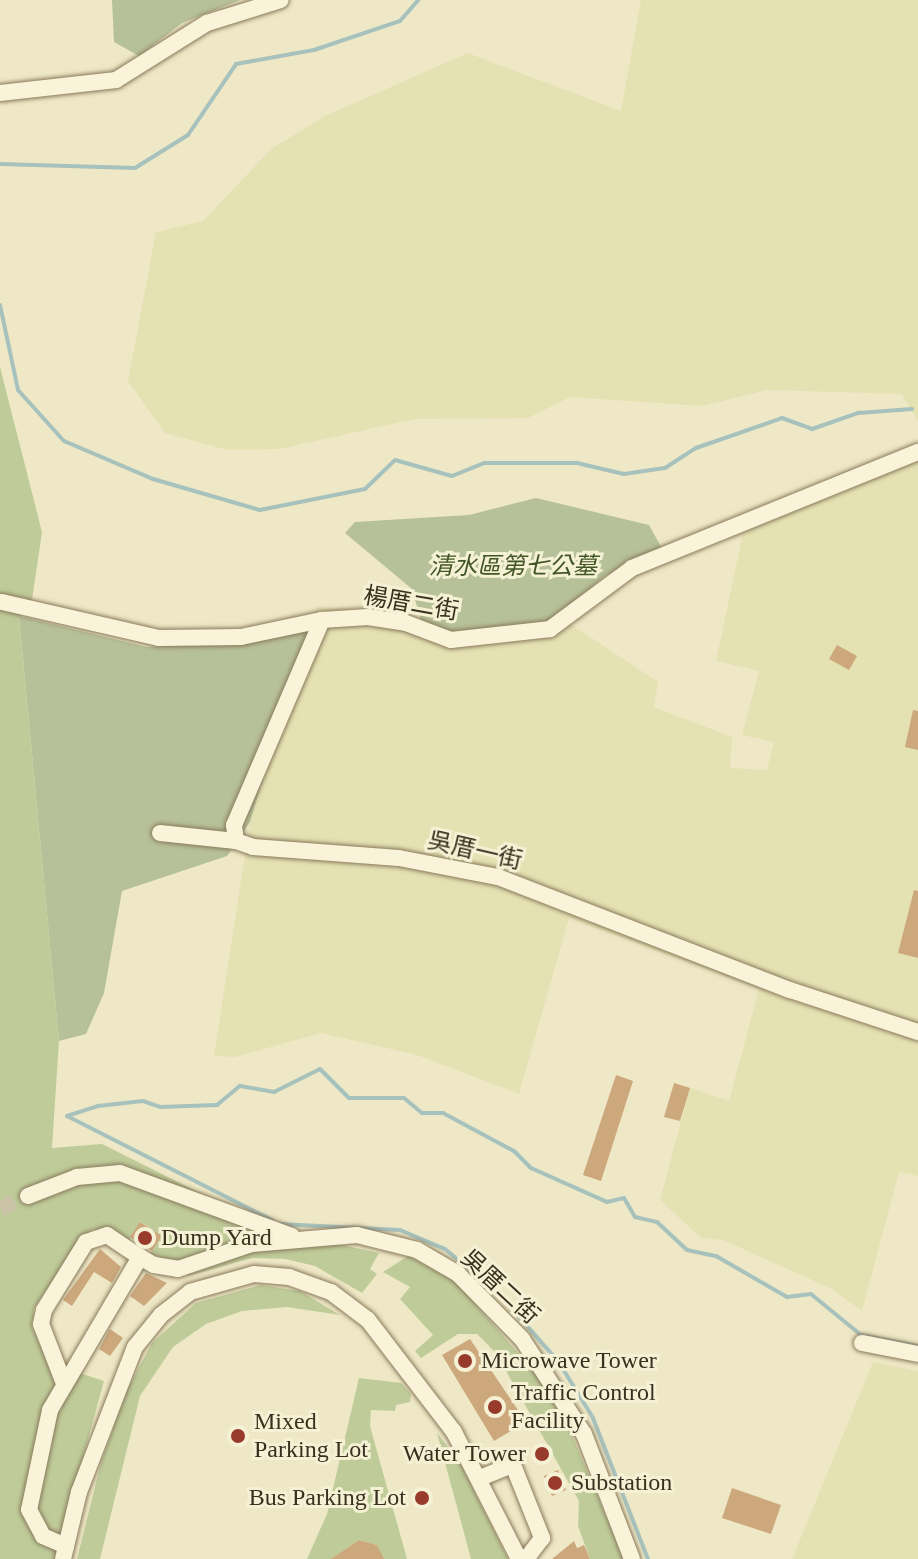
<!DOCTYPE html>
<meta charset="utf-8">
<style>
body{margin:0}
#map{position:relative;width:918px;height:1559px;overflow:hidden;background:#eee8c6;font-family:"Times New Roman","Noto Sans TC",serif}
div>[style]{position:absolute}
.farmland>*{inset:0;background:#e4e2b3}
.green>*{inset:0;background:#bfcc9a}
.cemetery>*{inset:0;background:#b7c199}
.stream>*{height:4px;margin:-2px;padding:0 2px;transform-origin:2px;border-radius:2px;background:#a7c2bd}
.building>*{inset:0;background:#cca87c}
.round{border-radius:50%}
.minor-tunnel>*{height:16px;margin-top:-8px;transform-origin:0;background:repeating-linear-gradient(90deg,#cac3a5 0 16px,transparent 0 24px)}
.roads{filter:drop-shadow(0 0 2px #897a5c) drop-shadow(0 0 2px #897a5c)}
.minor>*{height:16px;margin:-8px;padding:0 8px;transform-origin:8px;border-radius:8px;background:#f9f4d9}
.dots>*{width:22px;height:22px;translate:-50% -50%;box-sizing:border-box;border:4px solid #f5f1d5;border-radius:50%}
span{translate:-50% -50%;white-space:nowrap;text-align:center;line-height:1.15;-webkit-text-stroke:6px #f5f1d5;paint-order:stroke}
.park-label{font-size:24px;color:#435626;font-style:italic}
.street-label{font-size:24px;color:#3a301f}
.poi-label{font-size:24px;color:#3a301f}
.left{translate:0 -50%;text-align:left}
.right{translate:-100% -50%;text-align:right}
</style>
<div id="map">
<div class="farmland">
<div style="clip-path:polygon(641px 0,918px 0,918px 421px,902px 394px,767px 390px,702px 406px,570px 397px,528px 418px,415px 419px,279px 449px,227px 450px,165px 433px,128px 381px,156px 232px,203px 221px,271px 149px,325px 116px,468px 53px,621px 111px)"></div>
<div style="clip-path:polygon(918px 445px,918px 1176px,899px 1172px,862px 1311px,832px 1289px,723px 1240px,701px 1238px,660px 1200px,690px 1088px,729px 1101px,759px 989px,569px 918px,519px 1094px,417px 1055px,321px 1033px,235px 1057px,214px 1056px,250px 822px,317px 607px,364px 610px,422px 624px,557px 615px,658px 682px,654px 707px,732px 737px,730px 768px,767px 770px,774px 742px,742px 735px,759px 671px,716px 661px,745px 524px)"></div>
<div style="clip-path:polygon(873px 1362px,918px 1371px,918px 1559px,792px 1559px)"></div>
</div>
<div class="green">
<div style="clip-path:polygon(0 367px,42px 532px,31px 607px,19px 617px,59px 1041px,52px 1148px,102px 1144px,306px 1246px,337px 1244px,379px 1253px,370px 1269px,377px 1274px,362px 1293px,315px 1266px,285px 1259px,252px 1258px,188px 1276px,183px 1263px,150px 1254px,161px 1236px,141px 1222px,128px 1241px,93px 1229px,80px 1240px,34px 1308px,32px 1328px,49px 1363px,104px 1381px,55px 1559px,0 1559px)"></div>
<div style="clip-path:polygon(408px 1256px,455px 1281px,555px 1395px,624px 1559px,590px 1559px,578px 1526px,579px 1501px,496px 1353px,477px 1334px,458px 1334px,421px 1358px,415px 1351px,433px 1335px,400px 1299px,410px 1287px,383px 1272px)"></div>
<div style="clip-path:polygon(260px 1285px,300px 1291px,340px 1315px,287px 1307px,242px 1311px,206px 1324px,173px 1347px,140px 1396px,100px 1559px,77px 1559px,101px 1463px,125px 1394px,152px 1343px,196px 1303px)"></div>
<div style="clip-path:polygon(359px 1378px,401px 1383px,411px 1394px,410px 1402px,396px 1405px,395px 1411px,371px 1410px,370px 1426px,407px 1559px,383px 1559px,377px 1545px,359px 1540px,332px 1559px,307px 1559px,327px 1514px)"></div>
<div style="clip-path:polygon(437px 1433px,461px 1464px,508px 1559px,471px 1559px)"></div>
</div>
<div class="cemetery">
<div style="clip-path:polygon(112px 0,240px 0,182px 23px,139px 56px,114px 42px)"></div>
<div style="clip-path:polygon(536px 498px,649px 525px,664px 552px,606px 575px,543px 627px,456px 634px,422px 624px,412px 589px,345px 533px,355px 522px,469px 515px)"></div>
<div style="clip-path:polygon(19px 616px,147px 647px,237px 642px,308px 631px,250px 822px,227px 856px,122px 891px,104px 993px,86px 1034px,59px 1041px)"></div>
</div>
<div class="stream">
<div style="left:0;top:164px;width:135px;rotate:1.7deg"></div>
<div style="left:135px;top:168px;width:62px;rotate:-31.9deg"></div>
<div style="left:188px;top:135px;width:86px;rotate:-55.9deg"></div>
<div style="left:236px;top:64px;width:79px;rotate:-10.2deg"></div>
<div style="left:314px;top:50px;width:91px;rotate:-18.6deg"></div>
<div style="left:400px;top:21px;width:28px;rotate:-49deg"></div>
<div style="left:0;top:305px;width:87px;rotate:78deg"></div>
<div style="left:18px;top:390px;width:69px;rotate:48deg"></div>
<div style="left:64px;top:441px;width:97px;rotate:23.1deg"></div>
<div style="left:153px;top:479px;width:111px;rotate:16.2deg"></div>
<div style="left:260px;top:510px;width:107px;rotate:-11.3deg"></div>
<div style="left:365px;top:489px;width:42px;rotate:-44deg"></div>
<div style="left:395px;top:460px;width:59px;rotate:15.7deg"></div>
<div style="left:452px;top:476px;width:35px;rotate:-22deg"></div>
<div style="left:485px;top:463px;width:92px"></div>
<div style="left:577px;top:463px;width:48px;rotate:13.2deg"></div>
<div style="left:624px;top:474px;width:41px;rotate:-8.3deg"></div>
<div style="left:665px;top:468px;width:37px;rotate:-33deg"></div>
<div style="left:696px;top:448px;width:91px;rotate:-19.2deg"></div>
<div style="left:782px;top:418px;width:32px;rotate:20deg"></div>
<div style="left:812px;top:429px;width:49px;rotate:-19.2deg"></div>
<div style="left:858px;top:413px;width:54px;rotate:-4.2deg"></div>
<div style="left:67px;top:1116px;width:33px;rotate:-18deg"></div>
<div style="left:98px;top:1106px;width:45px;rotate:-6.3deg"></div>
<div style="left:143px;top:1101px;width:18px;rotate:19deg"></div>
<div style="left:160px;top:1107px;width:57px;rotate:-2deg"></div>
<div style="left:217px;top:1105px;width:30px;rotate:-40deg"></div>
<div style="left:240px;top:1086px;width:35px;rotate:10deg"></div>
<div style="left:274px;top:1092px;width:51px;rotate:-26.6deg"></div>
<div style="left:320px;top:1069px;width:41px;rotate:45deg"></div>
<div style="left:349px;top:1098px;width:55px"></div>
<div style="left:404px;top:1098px;width:23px;rotate:40deg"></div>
<div style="left:422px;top:1113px;width:21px"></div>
<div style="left:443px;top:1113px;width:81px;rotate:28.2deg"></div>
<div style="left:514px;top:1151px;width:24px;rotate:45deg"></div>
<div style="left:531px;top:1168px;width:83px;rotate:24.1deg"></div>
<div style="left:607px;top:1202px;width:17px;rotate:-13deg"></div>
<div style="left:624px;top:1198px;width:22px;rotate:60deg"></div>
<div style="left:635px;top:1217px;width:23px;rotate:13deg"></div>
<div style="left:657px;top:1222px;width:41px;rotate:43deg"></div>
<div style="left:687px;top:1250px;width:30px;rotate:12deg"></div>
<div style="left:716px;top:1256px;width:82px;rotate:30deg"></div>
<div style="left:787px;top:1297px;width:24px;rotate:-7deg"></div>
<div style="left:811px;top:1294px;width:65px;rotate:39.4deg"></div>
<div style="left:861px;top:1335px;width:58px;rotate:10.9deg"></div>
<div style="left:67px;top:1116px;width:230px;rotate:26.9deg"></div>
<div style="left:280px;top:1224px;width:120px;rotate:2.9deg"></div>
<div style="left:400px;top:1230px;width:49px;rotate:22.9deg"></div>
<div style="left:445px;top:1249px;width:66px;rotate:39.5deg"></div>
<div style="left:496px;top:1291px;width:94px;rotate:48.5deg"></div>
<div style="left:558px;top:1361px;width:67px;rotate:58.4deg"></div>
<div style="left:593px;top:1418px;width:151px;rotate:68.7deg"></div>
</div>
<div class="building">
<div style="clip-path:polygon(837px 645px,857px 656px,849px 670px,829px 659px)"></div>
<div style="clip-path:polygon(913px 710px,918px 711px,918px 750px,905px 747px)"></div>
<div style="clip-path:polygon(914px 890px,918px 891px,918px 958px,898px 953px)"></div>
<div style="clip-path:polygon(616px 1075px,633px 1081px,601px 1181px,583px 1175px)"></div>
<div style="clip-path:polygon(674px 1083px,690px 1088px,680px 1121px,664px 1117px)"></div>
<div style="clip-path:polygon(140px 1222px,162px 1236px,152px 1251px,130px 1237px)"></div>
<div style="clip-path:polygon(100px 1249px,121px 1267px,112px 1283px,94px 1272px,72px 1306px,63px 1300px)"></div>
<div style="clip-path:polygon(146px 1273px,167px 1283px,144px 1306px,130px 1296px)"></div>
<div style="clip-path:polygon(110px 1329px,123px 1338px,110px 1356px,99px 1349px)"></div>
<div style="clip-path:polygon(470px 1339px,526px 1422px,494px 1441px,442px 1355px)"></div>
<div class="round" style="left:533px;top:1445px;width:18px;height:18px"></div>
<div style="clip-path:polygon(558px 1470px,566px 1490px,552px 1496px,544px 1476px)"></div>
<div style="clip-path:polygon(732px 1488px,781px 1505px,771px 1534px,722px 1518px)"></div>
<div style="clip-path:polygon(359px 1540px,377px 1545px,384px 1559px,331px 1559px)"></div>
<div style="clip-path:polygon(574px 1541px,577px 1548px,584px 1545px,590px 1559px,552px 1559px)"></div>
</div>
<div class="minor-tunnel">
<div style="left:0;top:1209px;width:31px;rotate:-25deg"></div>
</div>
<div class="roads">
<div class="minor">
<div style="left:0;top:93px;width:117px;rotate:-6.4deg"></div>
<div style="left:116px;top:80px;width:107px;rotate:-32.1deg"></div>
<div style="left:207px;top:23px;width:77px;rotate:-17.3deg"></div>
<div style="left:2px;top:602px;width:161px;rotate:12.9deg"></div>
<div style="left:159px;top:638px;width:82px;rotate:-0.7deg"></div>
<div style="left:241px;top:637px;width:83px;rotate:-11.9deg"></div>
<div style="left:322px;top:620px;width:46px;rotate:-3.7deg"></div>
<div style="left:368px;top:617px;width:38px;rotate:9deg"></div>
<div style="left:406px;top:623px;width:48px;rotate:20.7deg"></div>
<div style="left:451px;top:640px;width:100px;rotate:-6.3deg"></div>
<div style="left:550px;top:629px;width:102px;rotate:-36.6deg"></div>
<div style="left:632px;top:568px;width:309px;rotate:-22.1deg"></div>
<div style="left:322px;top:620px;width:223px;rotate:113.2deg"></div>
<div style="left:234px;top:825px;width:16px;rotate:83deg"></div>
<div style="left:236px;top:841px;width:18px;rotate:19deg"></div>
<div style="left:253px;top:847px;width:146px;rotate:4.3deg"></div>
<div style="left:399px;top:858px;width:101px;rotate:10.9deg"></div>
<div style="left:498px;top:877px;width:313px;rotate:21.2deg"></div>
<div style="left:790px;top:990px;width:135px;rotate:18.2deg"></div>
<div style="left:160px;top:833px;width:76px;rotate:6deg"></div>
<div style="left:28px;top:1196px;width:53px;rotate:-21.2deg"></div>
<div style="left:77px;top:1177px;width:43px;rotate:-5.3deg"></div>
<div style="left:120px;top:1173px;width:183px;rotate:20.1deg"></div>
<div style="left:862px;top:1343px;width:57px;rotate:11.1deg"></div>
<div style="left:63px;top:1381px;width:61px;rotate:-111.1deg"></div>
<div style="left:41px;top:1324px;width:14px;rotate:-78deg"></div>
<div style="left:44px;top:1310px;width:80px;rotate:-58.3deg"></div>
<div style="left:86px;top:1242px;width:22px;rotate:-18deg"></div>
<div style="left:107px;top:1235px;width:40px;rotate:34deg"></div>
<div style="left:480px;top:1478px;width:35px;rotate:-22deg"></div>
<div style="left:513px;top:1465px;width:79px;rotate:68.3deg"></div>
<div style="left:542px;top:1538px;width:26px;rotate:127deg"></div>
<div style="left:66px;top:1546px;width:25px;rotate:-157deg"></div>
<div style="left:43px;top:1536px;width:30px;rotate:-118deg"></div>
<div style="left:29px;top:1510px;width:102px;rotate:-78.1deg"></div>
<div style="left:50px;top:1410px;width:178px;rotate:-59.5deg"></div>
<div style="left:140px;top:1257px;width:16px;rotate:30deg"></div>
<div style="left:154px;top:1265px;width:24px;rotate:9deg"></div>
<div style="left:178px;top:1269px;width:78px;rotate:-18.7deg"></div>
<div style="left:252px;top:1244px;width:105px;rotate:-4.9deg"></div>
<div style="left:357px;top:1235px;width:62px;rotate:14deg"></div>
<div style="left:417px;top:1250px;width:48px;rotate:30.3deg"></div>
<div style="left:458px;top:1274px;width:91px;rotate:45.4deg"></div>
<div style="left:522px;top:1339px;width:113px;rotate:56.9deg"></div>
<div style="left:584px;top:1434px;width:134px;rotate:69deg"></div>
<div style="left:63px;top:1559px;width:69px;rotate:-76.6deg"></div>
<div style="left:79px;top:1492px;width:155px;rotate:-68.9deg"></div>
<div style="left:135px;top:1347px;width:41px;rotate:-50.9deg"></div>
<div style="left:161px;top:1315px;width:37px;rotate:-38deg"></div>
<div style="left:190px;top:1292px;width:66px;rotate:-15.7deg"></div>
<div style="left:254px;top:1274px;width:35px;rotate:5deg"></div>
<div style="left:289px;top:1277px;width:45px;rotate:19.7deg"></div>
<div style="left:331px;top:1292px;width:46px;rotate:37.1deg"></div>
<div style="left:368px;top:1320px;width:141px;rotate:52.5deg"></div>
<div style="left:454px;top:1432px;width:143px;rotate:62.9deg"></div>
</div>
</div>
<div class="dots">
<div style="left:145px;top:1238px;background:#983a2c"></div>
<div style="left:465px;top:1361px;background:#983a2c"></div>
<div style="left:495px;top:1407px;background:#983a2c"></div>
<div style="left:238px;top:1436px;background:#983a2c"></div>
<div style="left:542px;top:1454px;background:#983a2c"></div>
<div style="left:555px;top:1483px;background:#983a2c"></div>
<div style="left:422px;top:1498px;background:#983a2c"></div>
</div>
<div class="park-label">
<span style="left:513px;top:567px">清水區第七公墓</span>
</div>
<div class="street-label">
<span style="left:411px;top:604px;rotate:10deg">楊厝二街</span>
<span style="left:475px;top:851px;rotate:13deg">吳厝一街</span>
<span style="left:500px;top:1287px;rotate:43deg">吳厝二街</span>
</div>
<div class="poi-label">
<span class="left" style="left:161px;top:1238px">Dump Yard</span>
<span class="left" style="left:481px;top:1361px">Microwave Tower</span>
<span class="left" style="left:511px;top:1407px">Traffic Control<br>Facility</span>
<span class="left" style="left:254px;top:1436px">Mixed<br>Parking Lot</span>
<span class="right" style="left:526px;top:1454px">Water Tower</span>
<span class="left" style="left:571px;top:1483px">Substation</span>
<span class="right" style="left:406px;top:1498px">Bus Parking Lot</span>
</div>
</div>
